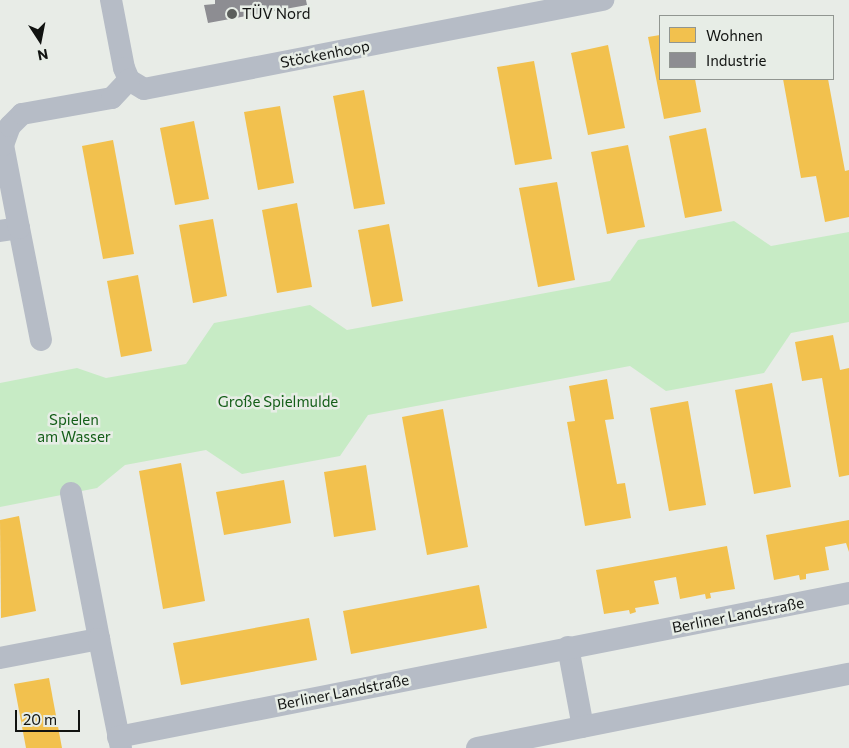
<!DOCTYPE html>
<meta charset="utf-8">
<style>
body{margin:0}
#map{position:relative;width:849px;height:748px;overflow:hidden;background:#e8ece7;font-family:Commissioner,sans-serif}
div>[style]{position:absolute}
.green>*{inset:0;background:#c7ebc5}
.homes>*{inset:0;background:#f2c14e}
.industry>*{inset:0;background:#8d8d92}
.street>*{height:22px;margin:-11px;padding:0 11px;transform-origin:11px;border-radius:11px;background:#b6bcc6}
.dots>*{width:14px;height:14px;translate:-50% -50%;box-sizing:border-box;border:2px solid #e7ede6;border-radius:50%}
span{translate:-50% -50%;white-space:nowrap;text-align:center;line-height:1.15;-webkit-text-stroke:5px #e7ede6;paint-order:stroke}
.poi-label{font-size:15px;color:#111311}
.left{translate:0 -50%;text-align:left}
.street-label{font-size:15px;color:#111311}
.park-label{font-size:15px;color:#145e18}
.legend{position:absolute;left:659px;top:15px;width:175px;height:65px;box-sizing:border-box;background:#e7ede6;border:1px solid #919691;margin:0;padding:6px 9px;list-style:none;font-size:15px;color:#111311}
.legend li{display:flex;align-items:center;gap:10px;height:25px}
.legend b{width:25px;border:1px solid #919691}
.north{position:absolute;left:15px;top:15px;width:50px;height:50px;-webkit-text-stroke:4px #e7ede6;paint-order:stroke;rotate:169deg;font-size:14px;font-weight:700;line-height:20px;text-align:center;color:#111311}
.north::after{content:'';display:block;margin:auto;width:18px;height:22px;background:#111311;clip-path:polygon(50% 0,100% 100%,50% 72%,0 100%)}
.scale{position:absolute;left:15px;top:710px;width:65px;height:22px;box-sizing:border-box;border:2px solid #111311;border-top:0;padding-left:6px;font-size:15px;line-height:18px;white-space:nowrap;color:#111311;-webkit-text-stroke:4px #e7ede6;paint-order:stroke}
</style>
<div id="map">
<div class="green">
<div style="clip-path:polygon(734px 221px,771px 246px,849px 232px,849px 322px,791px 333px,764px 373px,666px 391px,630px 366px,368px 415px,340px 456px,242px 474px,206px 450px,125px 465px,97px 488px,0 507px,0 383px,77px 368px,106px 378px,186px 364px,214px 323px,310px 305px,347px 330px,610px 281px,638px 240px)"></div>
</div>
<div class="homes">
<div style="clip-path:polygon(660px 35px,660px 79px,695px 79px,701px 112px,664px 119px,648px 37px)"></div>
<div style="clip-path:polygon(608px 45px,625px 128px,588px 135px,571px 53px)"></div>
<div style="clip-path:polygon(534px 61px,552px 159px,515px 165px,497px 67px)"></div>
<div style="clip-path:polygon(783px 79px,828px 79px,845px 171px,849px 170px,849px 217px,825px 222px,816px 176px,801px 178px)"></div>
<div style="clip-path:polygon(364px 90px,385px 204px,354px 209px,333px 96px)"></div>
<div style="clip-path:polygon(280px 106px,294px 183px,258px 190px,244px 112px)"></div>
<div style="clip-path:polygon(194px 121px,209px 199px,175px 205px,160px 128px)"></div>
<div style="clip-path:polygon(706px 128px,722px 211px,685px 218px,669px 136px)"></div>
<div style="clip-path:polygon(113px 140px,134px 254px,103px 259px,82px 146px)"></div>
<div style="clip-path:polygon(628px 145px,645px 227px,607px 234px,591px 152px)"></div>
<div style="clip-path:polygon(557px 182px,575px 280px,538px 287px,519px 188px)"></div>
<div style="clip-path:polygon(297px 203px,312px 287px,277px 293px,262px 210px)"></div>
<div style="clip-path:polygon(213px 219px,227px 296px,193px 303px,179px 225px)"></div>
<div style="clip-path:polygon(389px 224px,403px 301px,372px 307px,358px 230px)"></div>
<div style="clip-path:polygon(138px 275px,152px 351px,121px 357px,107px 281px)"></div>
<div style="clip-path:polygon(833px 335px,840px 370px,849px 368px,849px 475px,839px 477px,822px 378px,802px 381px,795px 342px)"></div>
<div style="clip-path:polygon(607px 379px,614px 419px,605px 420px,617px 484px,625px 483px,631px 518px,585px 526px,567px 422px,575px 421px,569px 386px)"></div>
<div style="clip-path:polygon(772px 383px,791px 487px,754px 494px,735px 390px)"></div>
<div style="clip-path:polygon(688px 401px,706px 505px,669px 511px,650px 408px)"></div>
<div style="clip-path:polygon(443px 409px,468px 547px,427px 555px,402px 417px)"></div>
<div style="clip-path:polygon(181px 463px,205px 601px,163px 609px,139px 471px)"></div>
<div style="clip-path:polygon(366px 465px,376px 530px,334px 537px,324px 472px)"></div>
<div style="clip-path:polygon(284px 480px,291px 523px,224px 535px,216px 492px)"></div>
<div style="clip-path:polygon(19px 516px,36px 611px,1px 618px,0 520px)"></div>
<div style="clip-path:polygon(849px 520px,849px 552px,846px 543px,825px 547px,829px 570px,806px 574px,806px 579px,800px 580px,799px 575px,774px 580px,766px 535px)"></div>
<div style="clip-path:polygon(727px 546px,735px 589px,710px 593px,711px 598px,706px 599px,705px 594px,680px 599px,676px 577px,654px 581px,659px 604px,635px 608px,636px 612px,630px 614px,629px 610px,604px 614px,596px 570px)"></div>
<div style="clip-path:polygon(479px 585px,487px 628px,351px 654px,343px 611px)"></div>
<div style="clip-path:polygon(309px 618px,317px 660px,181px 685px,173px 643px)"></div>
<div style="clip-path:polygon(49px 678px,62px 748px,26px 748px,14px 684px)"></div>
</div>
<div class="industry">
<div style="clip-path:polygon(215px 0,306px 0,307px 5px,208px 23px,204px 5px,215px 4px)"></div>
</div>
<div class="street">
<div style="left:111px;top:0;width:69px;rotate:79.2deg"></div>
<div style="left:124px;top:68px;width:13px;rotate:67deg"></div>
<div style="left:129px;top:80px;width:17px;rotate:31deg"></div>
<div style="left:144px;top:89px;width:468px;rotate:-11deg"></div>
<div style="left:19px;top:228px;width:114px;rotate:78.9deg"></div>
<div style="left:0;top:231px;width:19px;rotate:-9deg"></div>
<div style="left:19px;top:228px;width:85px;rotate:-100.9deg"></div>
<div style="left:3px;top:145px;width:20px;rotate:-70deg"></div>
<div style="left:10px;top:126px;width:17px;rotate:-45deg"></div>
<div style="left:22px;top:114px;width:91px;rotate:-10.1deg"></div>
<div style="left:112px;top:98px;width:25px;rotate:-47deg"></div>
<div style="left:71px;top:493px;width:149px;rotate:79.1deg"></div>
<div style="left:568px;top:647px;width:81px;rotate:79.4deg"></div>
<div style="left:0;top:658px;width:101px;rotate:-10.9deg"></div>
<div style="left:99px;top:639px;width:111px;rotate:78.6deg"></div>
<div style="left:118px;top:737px;width:745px;rotate:-11.14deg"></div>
<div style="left:477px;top:748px;width:379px;rotate:-11.3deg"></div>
</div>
<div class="dots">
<div style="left:232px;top:14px;background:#5c5f5c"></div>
</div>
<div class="poi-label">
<span class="left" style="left:242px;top:14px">TÜV Nord</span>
</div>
<div class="street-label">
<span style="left:325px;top:54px;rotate:-11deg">Stöckenhoop</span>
<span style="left:738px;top:615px;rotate:-11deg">Berliner Landstraße</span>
<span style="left:343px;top:692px;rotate:-11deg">Berliner Landstraße</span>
</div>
<div class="park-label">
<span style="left:278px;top:402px">Große Spielmulde</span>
<span style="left:74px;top:428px">Spielen<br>am Wasser</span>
</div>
<ul class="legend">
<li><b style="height:14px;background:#f2c14e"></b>Wohnen</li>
<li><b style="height:14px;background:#8d8d92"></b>Industrie</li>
</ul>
<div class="north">N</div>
<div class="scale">20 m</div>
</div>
